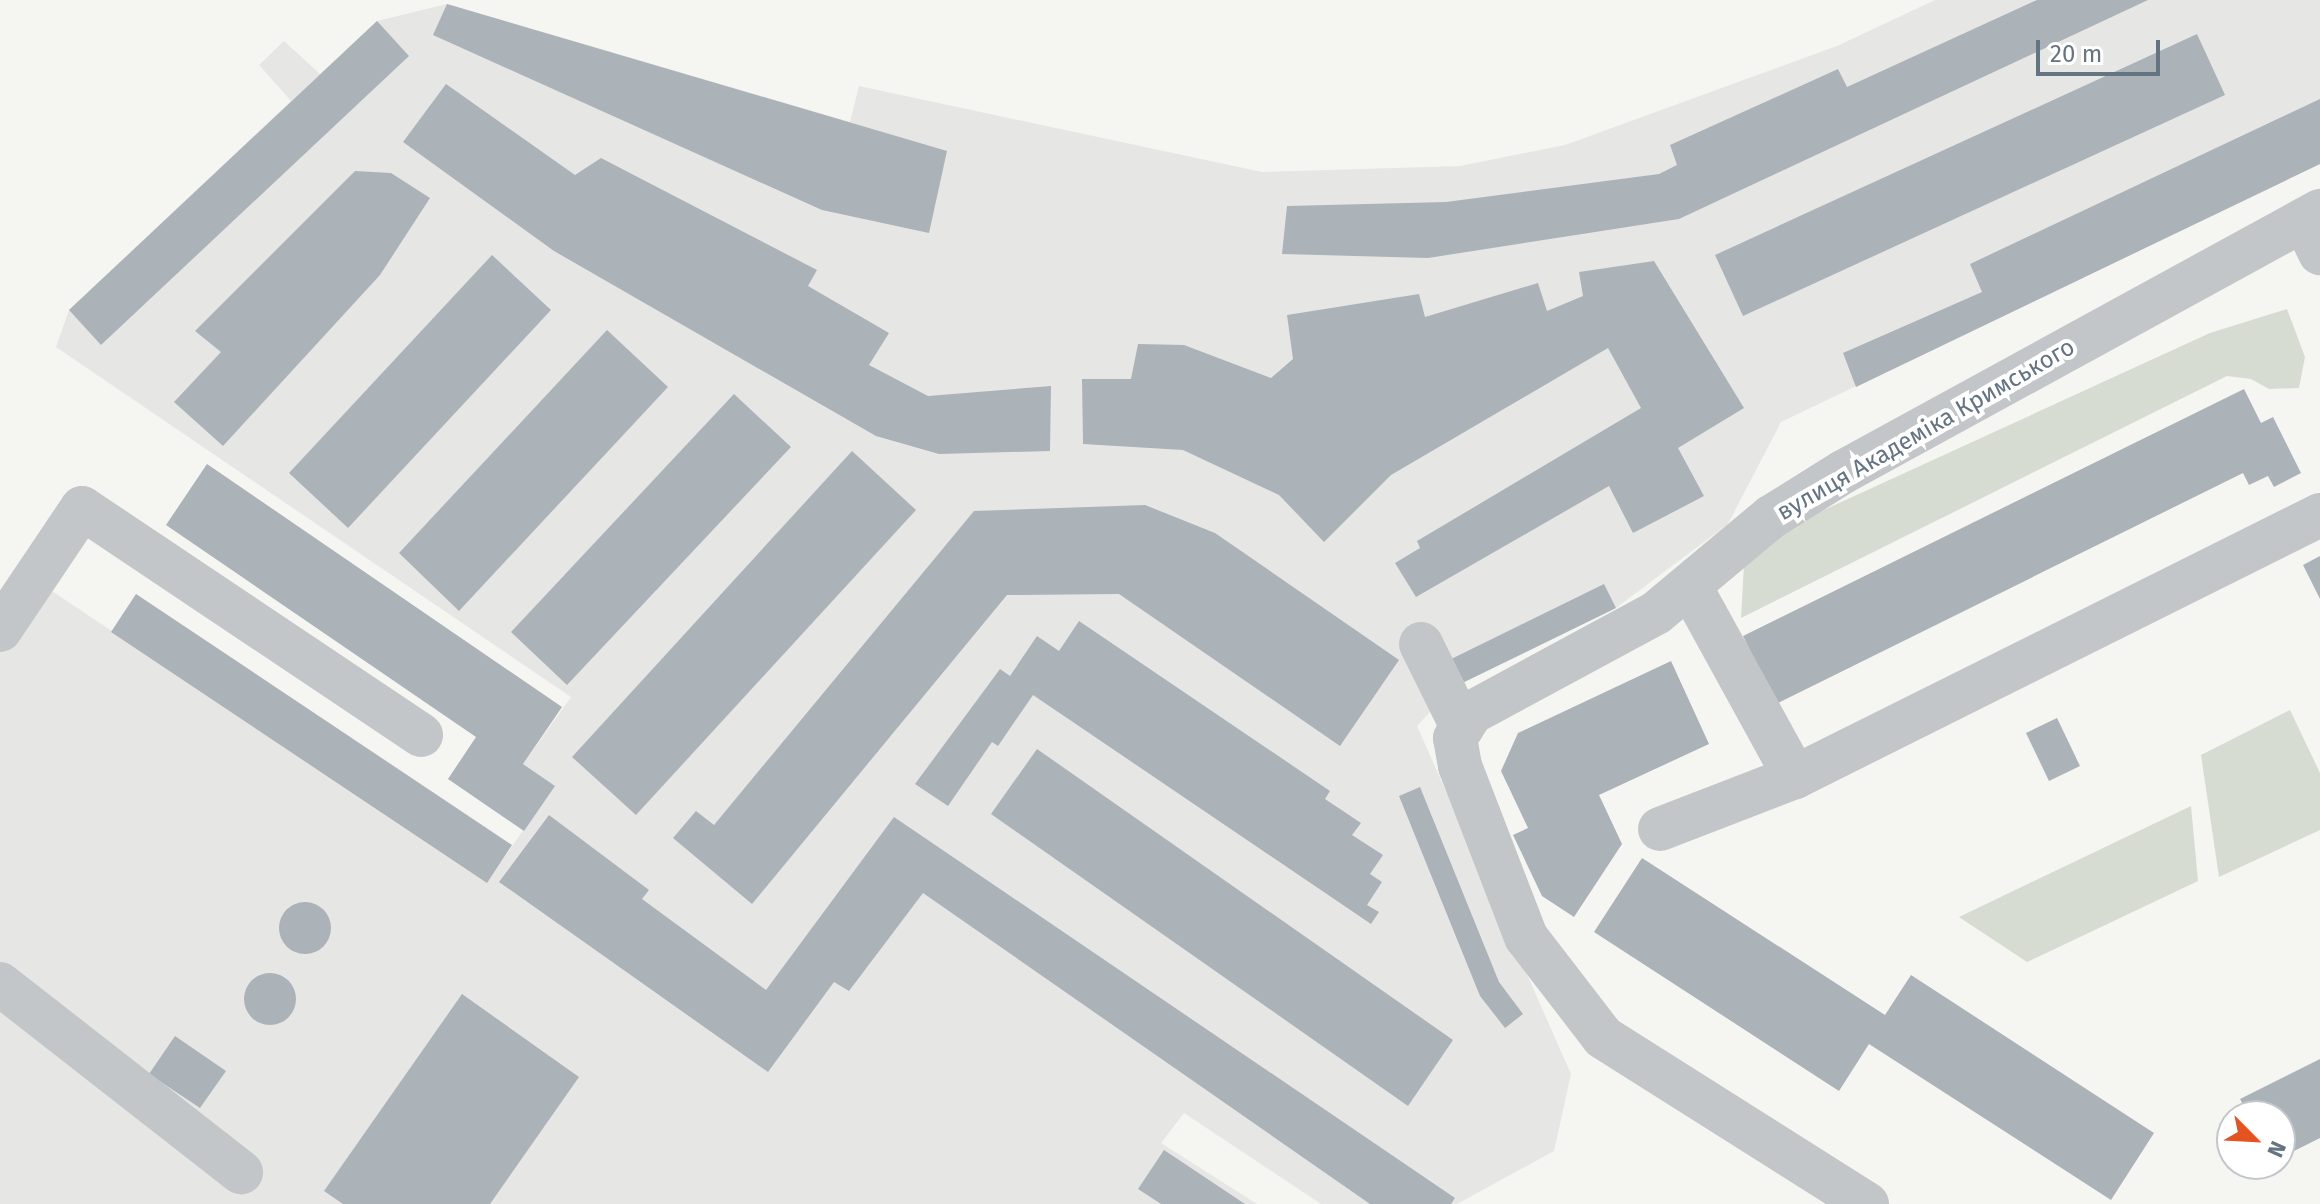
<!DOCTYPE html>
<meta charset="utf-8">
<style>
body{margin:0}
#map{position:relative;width:2320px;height:1204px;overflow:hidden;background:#f5f5f1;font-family:"Fira Sans",sans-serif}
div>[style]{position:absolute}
.built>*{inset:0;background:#e6e7e5}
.green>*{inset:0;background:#d6dcd2}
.building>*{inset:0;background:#abb2b8}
.round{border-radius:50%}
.minor>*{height:44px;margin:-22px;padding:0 22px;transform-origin:22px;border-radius:22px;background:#c2c6c9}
span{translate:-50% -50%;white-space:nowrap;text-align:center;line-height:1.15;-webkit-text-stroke:8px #fff;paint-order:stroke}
.street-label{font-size:24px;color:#647483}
.north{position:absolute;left:2216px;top:1100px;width:80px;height:80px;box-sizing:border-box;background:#fff;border:2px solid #c1c7cd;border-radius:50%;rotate:114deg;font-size:22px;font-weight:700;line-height:32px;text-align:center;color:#647483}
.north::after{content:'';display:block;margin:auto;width:28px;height:36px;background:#e55321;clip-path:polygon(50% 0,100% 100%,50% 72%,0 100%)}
.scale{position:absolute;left:2036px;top:40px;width:124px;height:36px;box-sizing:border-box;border:4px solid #647483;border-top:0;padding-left:10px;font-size:24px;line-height:28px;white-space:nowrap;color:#647483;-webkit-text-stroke:6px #fff;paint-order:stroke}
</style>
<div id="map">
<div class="built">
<div style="clip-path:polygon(1935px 0,2320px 0,2320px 164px,1781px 422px,1728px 524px,1616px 608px,1452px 688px,1417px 726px,1571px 1074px,1554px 1151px,1457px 1204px,1321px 1204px,1184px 1113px,1161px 1143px,1257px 1204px,0 1204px,0 648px,43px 585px,487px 882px,554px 786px,523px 764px,571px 697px,56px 347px,69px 310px,291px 101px,259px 65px,284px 41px,320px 74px,377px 21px,447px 4px,850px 122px,859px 86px,1262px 172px,1460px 166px,1565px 145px,1837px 46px)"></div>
</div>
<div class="green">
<div style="clip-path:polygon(2287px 309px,2305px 357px,2299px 388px,2269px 389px,2251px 379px,2227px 376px,1741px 618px,1744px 564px,1778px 531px,2210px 333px)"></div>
<div style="clip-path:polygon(2290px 710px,2320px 773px,2320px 830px,2219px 877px,2201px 755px)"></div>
<div style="clip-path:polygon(2191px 806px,2198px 881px,2027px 962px,1959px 917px)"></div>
</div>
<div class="building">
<div style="clip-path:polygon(2037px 0,2148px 0,1679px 219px,1428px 258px,1282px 254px,1287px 206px,1446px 202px,1659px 174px,1677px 165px,1670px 145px,1838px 69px,1847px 87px)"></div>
<div style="clip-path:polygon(447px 4px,947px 151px,929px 233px,822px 210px,433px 35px)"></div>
<div style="clip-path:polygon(377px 21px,409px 56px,101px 345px,69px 310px)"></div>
<div style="clip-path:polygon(2197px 34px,2225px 95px,1743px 316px,1715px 255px)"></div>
<div style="clip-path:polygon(446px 84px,575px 175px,601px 158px,817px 270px,808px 286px,889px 333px,869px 365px,928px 396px,1051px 386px,1050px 451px,939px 454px,876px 436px,554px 251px,403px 142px)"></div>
<div style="clip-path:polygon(2320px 99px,2320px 164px,1856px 387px,1843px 353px,1982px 292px,1970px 264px)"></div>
<div style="clip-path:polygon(355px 171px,391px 173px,430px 198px,380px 275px,223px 446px,174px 402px,221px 352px,195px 331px)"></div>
<div style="clip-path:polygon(492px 255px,551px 310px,348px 528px,289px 473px)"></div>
<div style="clip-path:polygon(1654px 261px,1744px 408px,1678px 448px,1704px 496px,1633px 533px,1609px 486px,1416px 597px,1395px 563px,1420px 548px,1417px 541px,1641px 408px,1608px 348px,1391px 475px,1324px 542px,1279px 495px,1183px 450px,1083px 444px,1082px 379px,1131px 379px,1138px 344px,1184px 345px,1271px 378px,1293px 359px,1287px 315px,1419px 294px,1425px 317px,1538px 283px,1547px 311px,1583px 296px,1579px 272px)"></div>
<div style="clip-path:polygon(607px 330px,668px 387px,459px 611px,399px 553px)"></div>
<div style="clip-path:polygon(2244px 389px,2261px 423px,2273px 417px,2301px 473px,2274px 487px,2268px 476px,2249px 485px,2243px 473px,1776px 704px,1743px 636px)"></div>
<div style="clip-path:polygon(734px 394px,791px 447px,567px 685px,511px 632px)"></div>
<div style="clip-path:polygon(852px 451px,916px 510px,636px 815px,572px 757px)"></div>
<div style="clip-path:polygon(207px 464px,562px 707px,523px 764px,555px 786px,524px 831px,448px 779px,476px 737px,166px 525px)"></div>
<div style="clip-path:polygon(1145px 505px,1215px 533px,1399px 660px,1340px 746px,1119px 594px,1007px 595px,752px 904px,673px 838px,696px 811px,714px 825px,974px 511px)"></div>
<div style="clip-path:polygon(2320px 556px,2320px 599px,2303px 565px)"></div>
<div style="clip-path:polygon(1604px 584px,1616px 608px,1452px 688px,1441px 664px)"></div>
<div style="clip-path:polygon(136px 594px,512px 845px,487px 883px,111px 632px)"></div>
<div style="clip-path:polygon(1079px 621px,1330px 791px,1325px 799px,1361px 823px,1352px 835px,1383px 855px,1370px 874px,1382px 882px,1367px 905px,1379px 912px,1371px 924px,1033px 695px,998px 746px,992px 742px,948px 806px,915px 784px,1000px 669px,1010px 676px,1037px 636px,1059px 651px)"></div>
<div style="clip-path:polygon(1671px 661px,1709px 744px,1599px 795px,1622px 844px,1574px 917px,1542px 896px,1513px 835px,1528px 828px,1501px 771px,1518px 733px)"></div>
<div style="clip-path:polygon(2057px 718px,2080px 766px,2049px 781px,2026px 733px)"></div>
<div style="clip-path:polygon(1037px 749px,1453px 1040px,1408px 1106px,991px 814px)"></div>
<div style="clip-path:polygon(1420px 787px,1499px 982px,1523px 1014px,1505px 1028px,1480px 996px,1399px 796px)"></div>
<div style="clip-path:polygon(549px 815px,649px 890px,642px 899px,766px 990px,894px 817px,1455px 1198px,1451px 1204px,1370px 1204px,923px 893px,849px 991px,834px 982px,768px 1072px,499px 882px)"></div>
<div style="clip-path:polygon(1642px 858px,1885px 1015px,1911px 975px,2154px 1133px,2111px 1200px,1869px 1044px,1839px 1091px,1594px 932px)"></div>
<div class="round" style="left:279px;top:902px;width:52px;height:52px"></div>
<div class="round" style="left:244px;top:973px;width:52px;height:52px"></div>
<div style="clip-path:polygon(462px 994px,579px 1077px,490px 1204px,343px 1204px,324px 1191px)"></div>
<div style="clip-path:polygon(175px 1036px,226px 1071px,200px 1108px,149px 1074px)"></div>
<div style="clip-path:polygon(2320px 1059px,2320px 1138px,2280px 1158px,2280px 1116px,2249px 1116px,2240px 1099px)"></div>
<div style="clip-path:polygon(1164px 1150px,1245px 1204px,1161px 1204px,1138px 1189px)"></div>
</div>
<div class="minor">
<div style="left:2304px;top:220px;width:37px;rotate:64deg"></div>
<div style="left:1691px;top:588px;width:216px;rotate:61.2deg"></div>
<div style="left:0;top:630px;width:147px;rotate:-56.1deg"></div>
<div style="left:82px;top:508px;width:408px;rotate:33.8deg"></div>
<div style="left:1421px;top:644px;width:93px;rotate:63.7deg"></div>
<div style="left:1660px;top:829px;width:145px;rotate:-21.1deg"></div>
<div style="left:1795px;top:777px;width:587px;rotate:-26.52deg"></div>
<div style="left:0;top:984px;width:306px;rotate:38deg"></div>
<div style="left:1867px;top:1204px;width:312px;rotate:-147.7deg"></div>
<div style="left:1603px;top:1037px;width:126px;rotate:-127.6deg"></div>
<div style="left:1526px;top:937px;width:183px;rotate:-111.1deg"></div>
<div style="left:1460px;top:766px;width:28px;rotate:-100deg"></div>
<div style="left:1455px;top:738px;width:30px;rotate:-57deg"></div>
<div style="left:1471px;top:713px;width:210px;rotate:-28.4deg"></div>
<div style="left:1656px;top:613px;width:150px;rotate:-39.9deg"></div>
<div style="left:1771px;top:517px;width:85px;rotate:-32deg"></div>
<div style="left:1843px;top:472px;width:544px;rotate:-28.69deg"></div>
</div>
<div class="street-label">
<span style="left:1926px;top:430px;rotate:-30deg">вулиця Академіка Кримського</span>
</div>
<div class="north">N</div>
<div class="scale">20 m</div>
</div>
